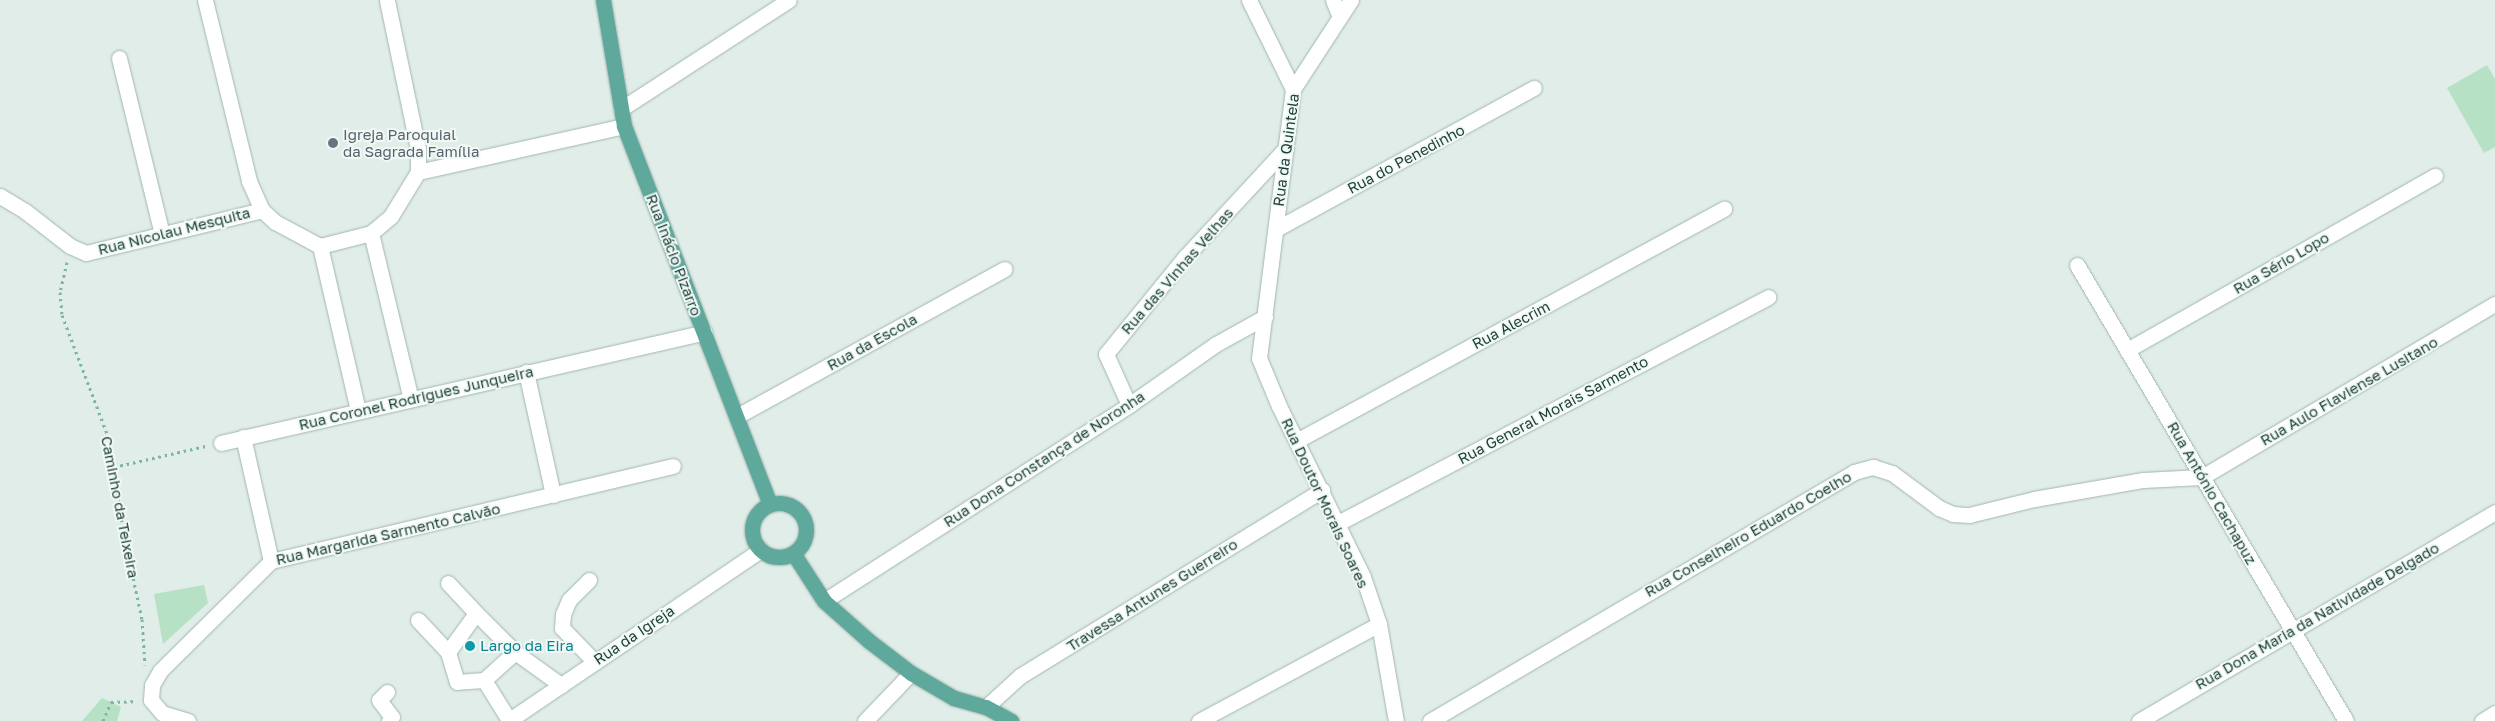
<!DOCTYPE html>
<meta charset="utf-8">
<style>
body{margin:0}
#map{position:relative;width:2495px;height:721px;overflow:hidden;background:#e0ede8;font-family:"Golos Text",sans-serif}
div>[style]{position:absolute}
.green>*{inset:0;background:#b6e1c5}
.path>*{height:3px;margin-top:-1.5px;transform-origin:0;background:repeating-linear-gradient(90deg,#7cb4a8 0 2.5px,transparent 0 6.5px)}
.roads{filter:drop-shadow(0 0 1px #a2b5b0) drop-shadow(0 0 1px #a2b5b0)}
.minor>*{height:15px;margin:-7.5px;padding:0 7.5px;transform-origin:7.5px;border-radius:7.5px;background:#fff}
.major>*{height:15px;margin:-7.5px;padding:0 7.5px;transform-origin:7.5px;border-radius:7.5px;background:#5fa89c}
.major>.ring{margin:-7.5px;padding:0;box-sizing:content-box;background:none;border:15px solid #5fa89c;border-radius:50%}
.dots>*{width:14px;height:14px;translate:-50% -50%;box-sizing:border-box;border:2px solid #f1f9f6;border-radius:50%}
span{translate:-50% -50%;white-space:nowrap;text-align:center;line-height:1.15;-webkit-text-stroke:4px #f1f9f6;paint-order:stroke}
.worship-label{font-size:15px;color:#5b616d}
.left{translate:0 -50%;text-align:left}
.street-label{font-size:15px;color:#1e3f39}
.culture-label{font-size:15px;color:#0d838f}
</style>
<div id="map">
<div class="green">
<div style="clip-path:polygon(2487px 65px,2495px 79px,2495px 147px,2484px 153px,2447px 88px)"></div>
<div style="clip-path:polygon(204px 585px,208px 603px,163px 644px,154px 594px)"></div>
<div style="clip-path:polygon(102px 698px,121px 707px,117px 721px,82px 721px)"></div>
</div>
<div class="path">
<div style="left:67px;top:262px;width:31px;rotate:103deg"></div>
<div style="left:60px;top:292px;width:23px;rotate:85deg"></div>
<div style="left:62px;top:315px;width:129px;rotate:69.2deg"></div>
<div style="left:108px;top:436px;width:105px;rotate:80.7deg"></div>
<div style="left:125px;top:540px;width:81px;rotate:77.9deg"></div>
<div style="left:142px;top:619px;width:46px;rotate:86.3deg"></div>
<div style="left:114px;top:467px;width:94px;rotate:-12.9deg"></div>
<div style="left:103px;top:721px;width:21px;rotate:-67deg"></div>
<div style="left:111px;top:702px;width:25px;rotate:-2deg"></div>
</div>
<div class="roads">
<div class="minor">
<div style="left:205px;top:0;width:186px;rotate:76.3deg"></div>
<div style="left:249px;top:181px;width:32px;rotate:66deg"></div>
<div style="left:262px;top:210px;width:18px;rotate:43deg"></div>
<div style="left:275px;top:222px;width:51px;rotate:28.1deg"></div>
<div style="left:320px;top:246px;width:53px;rotate:-14.3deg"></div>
<div style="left:371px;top:233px;width:26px;rotate:-40deg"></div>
<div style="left:391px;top:216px;width:52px;rotate:-58.5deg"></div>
<div style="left:418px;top:172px;width:23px;rotate:-90deg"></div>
<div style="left:418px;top:149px;width:152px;rotate:-101.8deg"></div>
<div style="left:1249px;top:0;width:99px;rotate:63.7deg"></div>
<div style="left:1333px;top:0;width:18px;rotate:68deg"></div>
<div style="left:1351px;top:0;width:106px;rotate:123.1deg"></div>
<div style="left:1293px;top:89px;width:271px;rotate:97.2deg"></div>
<div style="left:1259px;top:358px;width:52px;rotate:67.4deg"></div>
<div style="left:1279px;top:406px;width:191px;rotate:63.8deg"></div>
<div style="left:1363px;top:577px;width:50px;rotate:71.2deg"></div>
<div style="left:1379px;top:624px;width:98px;rotate:80.1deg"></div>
<div style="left:119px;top:58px;width:181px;rotate:76.3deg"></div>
<div style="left:621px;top:109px;width:200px;rotate:-33deg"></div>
<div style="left:418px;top:172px;width:211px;rotate:-12.6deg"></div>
<div style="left:0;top:196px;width:29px;rotate:31deg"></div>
<div style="left:25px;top:211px;width:57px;rotate:37.9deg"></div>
<div style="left:70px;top:246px;width:17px;rotate:24deg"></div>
<div style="left:86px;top:253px;width:181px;rotate:-13.7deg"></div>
<div style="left:1276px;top:229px;width:294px;rotate:-28.7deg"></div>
<div style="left:371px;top:233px;width:171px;rotate:76.5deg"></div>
<div style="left:320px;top:246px;width:169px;rotate:77deg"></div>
<div style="left:2077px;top:265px;width:529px;rotate:59.46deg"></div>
<div style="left:2127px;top:350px;width:354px;rotate:-29.5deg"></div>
<div style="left:526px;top:372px;width:126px;rotate:77.6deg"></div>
<div style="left:1129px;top:405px;width:56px;rotate:-114.3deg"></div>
<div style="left:1106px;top:354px;width:127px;rotate:-50.8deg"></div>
<div style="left:1186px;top:256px;width:147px;rotate:-47.2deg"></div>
<div style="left:739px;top:415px;width:303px;rotate:-28.8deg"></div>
<div style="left:243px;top:437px;width:127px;rotate:77.3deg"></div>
<div style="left:1298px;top:440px;width:485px;rotate:-28.5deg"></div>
<div style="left:221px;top:443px;width:496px;rotate:-12.9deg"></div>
<div style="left:1338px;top:523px;width:486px;rotate:-27.7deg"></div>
<div style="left:589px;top:580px;width:28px;rotate:135deg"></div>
<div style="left:569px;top:600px;width:15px;rotate:113deg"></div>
<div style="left:563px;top:614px;width:14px;rotate:94deg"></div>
<div style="left:562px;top:628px;width:47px;rotate:45.9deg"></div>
<div style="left:448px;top:583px;width:41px;rotate:47deg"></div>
<div style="left:824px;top:601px;width:363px;rotate:-32.7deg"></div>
<div style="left:1129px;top:405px;width:106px;rotate:-35deg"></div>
<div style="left:1216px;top:344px;width:56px;rotate:-28.9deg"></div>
<div style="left:418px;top:620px;width:44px;rotate:46.8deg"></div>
<div style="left:484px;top:680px;width:42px;rotate:-42.1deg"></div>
<div style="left:387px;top:692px;width:11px;rotate:135deg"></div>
<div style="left:379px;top:700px;width:21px;rotate:53deg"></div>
<div style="left:392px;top:717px;width:5px;rotate:127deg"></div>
<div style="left:986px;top:707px;width:46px;rotate:-42.4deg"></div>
<div style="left:1020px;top:676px;width:355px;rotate:-31.6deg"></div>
<div style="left:509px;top:720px;width:47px;rotate:-122deg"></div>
<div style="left:484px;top:680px;width:27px;rotate:176deg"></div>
<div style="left:457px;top:682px;width:31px;rotate:-107deg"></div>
<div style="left:448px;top:652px;width:48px;rotate:-54.3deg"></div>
<div style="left:476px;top:613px;width:55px;rotate:45deg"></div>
<div style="left:515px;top:652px;width:57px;rotate:35.7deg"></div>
<div style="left:188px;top:721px;width:27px;rotate:-163deg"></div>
<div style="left:162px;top:713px;width:17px;rotate:-130deg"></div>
<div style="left:151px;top:700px;width:15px;rotate:-86deg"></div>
<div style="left:152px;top:685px;width:16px;rotate:-60deg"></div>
<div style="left:160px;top:671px;width:156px;rotate:-44.7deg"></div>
<div style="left:271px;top:561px;width:413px;rotate:-13.3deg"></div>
<div style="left:508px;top:721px;width:305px;rotate:-34.1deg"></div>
<div style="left:865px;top:721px;width:66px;rotate:-46.2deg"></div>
<div style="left:1199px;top:721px;width:204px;rotate:-28.3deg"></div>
<div style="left:1430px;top:721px;width:492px;rotate:-30.4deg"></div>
<div style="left:1854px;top:472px;width:20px;rotate:-15deg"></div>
<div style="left:1873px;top:467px;width:20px;rotate:18deg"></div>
<div style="left:1892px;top:473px;width:59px;rotate:36.7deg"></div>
<div style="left:1939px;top:508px;width:15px;rotate:23deg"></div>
<div style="left:1953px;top:514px;width:16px;rotate:4deg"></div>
<div style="left:1969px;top:515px;width:67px;rotate:-13.8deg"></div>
<div style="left:2034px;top:499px;width:111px;rotate:-9.9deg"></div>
<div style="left:2143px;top:480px;width:59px;rotate:-2.9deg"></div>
<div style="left:2202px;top:477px;width:340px;rotate:-30.6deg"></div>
<div style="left:2139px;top:721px;width:413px;rotate:-30.4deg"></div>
<div style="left:2482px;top:721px;width:15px;rotate:-32deg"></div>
</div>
<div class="major">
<div style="left:603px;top:0;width:128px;rotate:80.5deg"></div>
<div style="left:624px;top:126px;width:405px;rotate:68.9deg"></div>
<div class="ring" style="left:752px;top:503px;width:39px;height:39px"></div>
<div style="left:793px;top:553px;width:57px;rotate:57.1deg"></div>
<div style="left:824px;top:601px;width:60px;rotate:41.6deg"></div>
<div style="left:869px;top:641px;width:53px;rotate:37.3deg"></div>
<div style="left:911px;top:673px;width:50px;rotate:30.2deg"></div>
<div style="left:954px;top:698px;width:33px;rotate:16deg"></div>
<div style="left:986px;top:707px;width:29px;rotate:29deg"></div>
</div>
</div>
<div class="dots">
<div style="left:333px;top:143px;background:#6b7280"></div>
<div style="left:470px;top:646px;background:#0f9aa8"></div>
</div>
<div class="worship-label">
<span class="left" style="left:343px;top:143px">Igreja Paroquial<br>da Sagrada Família</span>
</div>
<div class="street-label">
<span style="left:1286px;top:150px;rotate:-82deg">Rua da Quintela</span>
<span style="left:1406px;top:159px;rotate:-28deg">Rua do Penedinho</span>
<span style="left:174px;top:231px;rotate:-14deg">Rua Nicolau Mesquita</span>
<span style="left:674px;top:255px;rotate:69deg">Rua Inácio Pizarro</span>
<span style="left:2281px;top:263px;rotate:-30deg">Rua Sério Lopo</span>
<span style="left:1177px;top:271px;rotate:-49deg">Rua das Vinhas Velhas</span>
<span style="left:1511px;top:325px;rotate:-28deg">Rua Alecrim</span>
<span style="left:872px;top:342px;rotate:-29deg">Rua da Escola</span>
<span style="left:2349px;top:391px;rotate:-30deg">Rua Aulo Flaviense Lusitano</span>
<span style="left:416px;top:398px;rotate:-13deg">Rua Coronel Rodrigues Junqueira</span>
<span style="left:1553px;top:410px;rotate:-28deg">Rua General Morais Sarmento</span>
<span style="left:1044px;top:459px;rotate:-33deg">Rua Dona Constança de Noronha</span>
<span style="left:2212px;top:493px;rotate:60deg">Rua António Cachapuz</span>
<span style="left:1325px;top:503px;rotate:65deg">Rua Doutor Morais Soares</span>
<span style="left:120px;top:507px;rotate:79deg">Caminho da Teixeira</span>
<span style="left:388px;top:534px;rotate:-13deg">Rua Margarida Sarmento Calvão</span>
<span style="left:1748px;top:534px;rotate:-30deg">Rua Conselheiro Eduardo Coelho</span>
<span style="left:1152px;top:595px;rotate:-32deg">Travessa Antunes Guerreiro</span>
<span style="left:2317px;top:616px;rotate:-30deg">Rua Dona Maria da Natividade Delgado</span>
<span style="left:634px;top:635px;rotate:-34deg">Rua da Igreja</span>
</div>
<div class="culture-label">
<span class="left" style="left:480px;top:646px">Largo da Eira</span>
</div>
</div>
